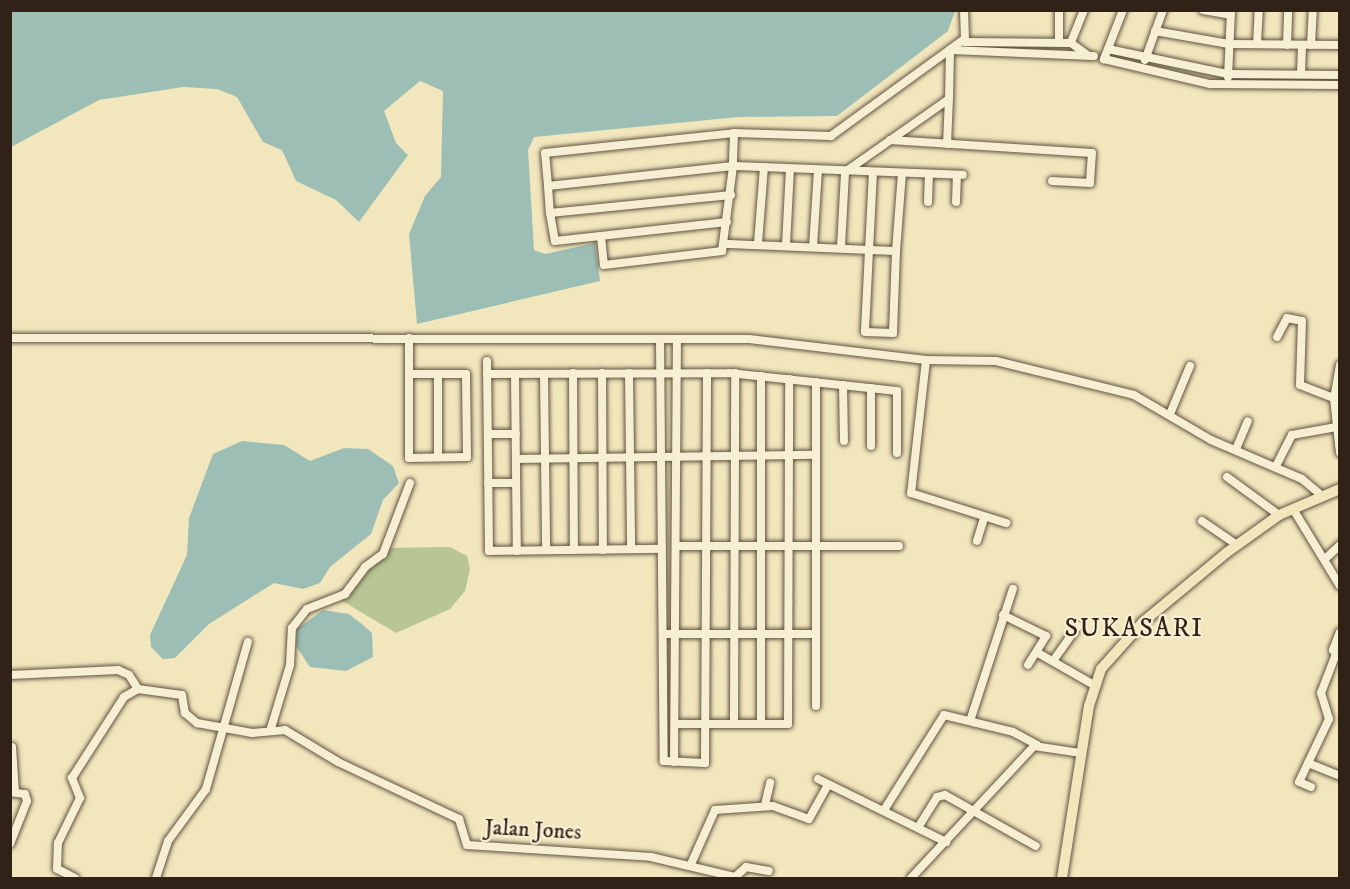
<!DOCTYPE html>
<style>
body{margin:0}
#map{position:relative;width:1350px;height:889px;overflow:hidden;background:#f2e6bd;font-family:"IM FELL DW Pica",serif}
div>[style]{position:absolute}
.green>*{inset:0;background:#b7c694}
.water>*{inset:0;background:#9cbeb5}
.roads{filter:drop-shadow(0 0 2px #605340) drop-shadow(0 0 2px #605340)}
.minor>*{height:8px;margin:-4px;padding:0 4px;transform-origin:4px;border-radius:4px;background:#f7efd4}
.major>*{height:10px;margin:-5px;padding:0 5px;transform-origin:5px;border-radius:5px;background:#f2e6bd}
span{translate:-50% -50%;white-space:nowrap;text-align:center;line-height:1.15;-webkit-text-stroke:4.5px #f7efd4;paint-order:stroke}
.street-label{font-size:22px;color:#302217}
.quarter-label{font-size:26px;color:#302217;letter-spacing:1.5px}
.frame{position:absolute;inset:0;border:12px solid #302217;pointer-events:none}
</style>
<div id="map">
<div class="green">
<div style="clip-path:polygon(450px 547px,467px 556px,470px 569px,465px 591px,450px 609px,396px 633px,339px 599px,351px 578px,384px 548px)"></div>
</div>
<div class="water">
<div style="clip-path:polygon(11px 10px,955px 10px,955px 11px,948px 31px,837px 116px,738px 117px,534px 137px,528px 150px,534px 250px,545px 254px,595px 243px,600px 281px,417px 324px,409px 234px,425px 196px,441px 177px,443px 91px,420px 81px,384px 111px,396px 143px,408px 155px,359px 222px,336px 200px,296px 181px,282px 150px,263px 142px,237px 97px,217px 89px,183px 87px,99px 100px,11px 147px)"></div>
<div style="clip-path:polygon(242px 441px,284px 445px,310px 461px,344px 448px,368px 449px,393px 466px,399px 483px,383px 500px,371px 534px,330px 567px,320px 583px,303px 589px,274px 583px,209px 624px,175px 658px,163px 659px,151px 647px,150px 635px,187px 555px,189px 518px,213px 454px)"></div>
<div style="clip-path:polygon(323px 610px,349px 614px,363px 625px,372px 633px,373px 657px,346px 671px,310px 667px,296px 646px,297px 629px)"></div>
</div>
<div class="roads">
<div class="minor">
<div style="left:964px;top:10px;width:32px;rotate:88deg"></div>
<div style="left:965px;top:42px;width:106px;rotate:0.5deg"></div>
<div style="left:1059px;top:10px;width:32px;rotate:90deg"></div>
<div style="left:1084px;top:10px;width:35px;rotate:112deg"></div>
<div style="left:1071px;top:43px;width:19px;rotate:36deg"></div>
<div style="left:1123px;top:10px;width:53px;rotate:111.2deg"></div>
<div style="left:1104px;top:59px;width:109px;rotate:13.3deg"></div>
<div style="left:1210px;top:84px;width:130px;rotate:0.4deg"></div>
<div style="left:1203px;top:10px;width:28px;rotate:10deg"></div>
<div style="left:1155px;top:31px;width:75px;rotate:10deg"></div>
<div style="left:1229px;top:44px;width:111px;rotate:0.5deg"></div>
<div style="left:1257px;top:44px;width:34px;rotate:-87deg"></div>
<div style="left:1287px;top:45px;width:35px;rotate:-88deg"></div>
<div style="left:1311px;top:45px;width:35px;rotate:-87deg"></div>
<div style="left:1108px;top:49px;width:123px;rotate:11.8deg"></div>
<div style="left:1228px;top:74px;width:112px;rotate:0.5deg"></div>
<div style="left:1145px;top:60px;width:53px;rotate:-70.2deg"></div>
<div style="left:1301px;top:74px;width:29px;rotate:-88deg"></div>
<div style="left:1228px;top:77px;width:67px;rotate:-87.4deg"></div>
<div style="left:734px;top:133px;width:33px;rotate:92deg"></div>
<div style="left:733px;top:166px;width:186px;rotate:173.8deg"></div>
<div style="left:548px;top:186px;width:33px;rotate:-95deg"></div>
<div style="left:545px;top:153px;width:190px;rotate:-6deg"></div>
<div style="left:734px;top:133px;width:97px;rotate:1.8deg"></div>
<div style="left:831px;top:136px;width:163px;rotate:-36deg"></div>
<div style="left:890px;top:140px;width:202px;rotate:3.7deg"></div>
<div style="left:1092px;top:153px;width:30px;rotate:94deg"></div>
<div style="left:1090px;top:183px;width:38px;rotate:-177deg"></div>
<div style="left:947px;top:144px;width:45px;rotate:-87.5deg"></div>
<div style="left:873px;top:172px;width:160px;rotate:92.9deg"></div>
<div style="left:865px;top:332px;width:28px;rotate:2deg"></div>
<div style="left:893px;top:333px;width:82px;rotate:-87.9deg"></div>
<div style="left:548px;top:186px;width:27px;rotate:86deg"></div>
<div style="left:550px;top:213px;width:182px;rotate:-5.7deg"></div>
<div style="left:928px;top:202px;width:28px;rotate:-88deg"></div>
<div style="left:956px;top:202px;width:27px;rotate:-88deg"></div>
<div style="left:550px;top:213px;width:28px;rotate:80deg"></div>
<div style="left:555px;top:241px;width:173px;rotate:-6.3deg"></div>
<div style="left:601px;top:237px;width:28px;rotate:84deg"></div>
<div style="left:604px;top:265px;width:119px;rotate:-6.8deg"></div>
<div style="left:722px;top:251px;width:86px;rotate:-82.6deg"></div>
<div style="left:733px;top:166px;width:230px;rotate:2.2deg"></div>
<div style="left:758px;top:243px;width:76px;rotate:-85.5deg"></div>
<div style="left:727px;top:244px;width:169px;rotate:2.4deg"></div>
<div style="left:896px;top:251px;width:78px;rotate:-85.6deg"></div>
<div style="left:786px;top:245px;width:76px;rotate:-87deg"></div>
<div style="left:813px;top:247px;width:77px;rotate:-86.3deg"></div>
<div style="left:841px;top:247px;width:75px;rotate:-86.9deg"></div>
<div style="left:845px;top:172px;width:127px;rotate:-35.1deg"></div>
<div style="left:949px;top:99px;width:49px;rotate:-88.8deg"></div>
<div style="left:950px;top:50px;width:144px;rotate:2.4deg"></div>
<div style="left:1277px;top:337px;width:21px;rotate:-62deg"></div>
<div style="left:1287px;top:318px;width:15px;rotate:11deg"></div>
<div style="left:1302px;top:321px;width:64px;rotate:91.8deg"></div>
<div style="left:1300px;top:385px;width:36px;rotate:21deg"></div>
<div style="left:10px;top:338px;width:739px;rotate:0.08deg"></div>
<div style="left:749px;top:339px;width:178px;rotate:6.8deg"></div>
<div style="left:926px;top:360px;width:70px;rotate:0.8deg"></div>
<div style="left:996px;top:361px;width:142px;rotate:13.8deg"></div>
<div style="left:1134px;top:395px;width:89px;rotate:30.3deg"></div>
<div style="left:1211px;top:440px;width:99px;rotate:23.2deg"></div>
<div style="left:1302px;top:479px;width:26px;rotate:40deg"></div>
<div style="left:409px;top:338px;width:120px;rotate:90deg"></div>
<div style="left:409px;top:458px;width:58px;rotate:-1deg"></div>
<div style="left:467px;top:457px;width:83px;rotate:-90.7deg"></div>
<div style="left:466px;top:374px;width:57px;rotate:180deg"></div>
<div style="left:660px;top:339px;width:422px;rotate:89.5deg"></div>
<div style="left:664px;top:761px;width:41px;rotate:2.8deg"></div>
<div style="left:705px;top:763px;width:390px;rotate:-89.7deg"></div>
<div style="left:926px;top:360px;width:134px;rotate:96.4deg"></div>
<div style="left:911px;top:493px;width:100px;rotate:17.5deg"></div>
<div style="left:487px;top:361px;width:190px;rotate:89.4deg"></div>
<div style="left:489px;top:551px;width:173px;rotate:-0.7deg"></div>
<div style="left:1340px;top:365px;width:34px;rotate:100deg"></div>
<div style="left:1334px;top:398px;width:55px;rotate:83.8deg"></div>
<div style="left:573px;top:373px;width:177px;rotate:89.7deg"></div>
<div style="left:602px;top:373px;width:177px;rotate:89.7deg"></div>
<div style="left:629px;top:373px;width:176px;rotate:89.3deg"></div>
<div style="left:438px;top:374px;width:83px;rotate:90deg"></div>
<div style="left:487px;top:374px;width:242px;rotate:-0.2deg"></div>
<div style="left:729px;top:373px;width:169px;rotate:6.1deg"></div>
<div style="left:897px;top:391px;width:62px;rotate:90deg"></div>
<div style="left:515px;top:374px;width:177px;rotate:89.4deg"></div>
<div style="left:544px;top:374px;width:176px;rotate:89.3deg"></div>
<div style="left:761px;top:376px;width:348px;rotate:90deg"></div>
<div style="left:843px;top:385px;width:56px;rotate:89deg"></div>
<div style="left:871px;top:388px;width:58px;rotate:90deg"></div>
<div style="left:1170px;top:414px;width:52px;rotate:-67.4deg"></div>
<div style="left:488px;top:434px;width:28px"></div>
<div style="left:1236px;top:449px;width:30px;rotate:-67deg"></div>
<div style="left:516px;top:459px;width:300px;rotate:-0.8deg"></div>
<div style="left:1276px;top:466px;width:35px;rotate:-63deg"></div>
<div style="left:1292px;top:435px;width:45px;rotate:-10.3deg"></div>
<div style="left:1227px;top:477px;width:64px;rotate:36.2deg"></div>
<div style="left:488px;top:483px;width:28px"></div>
<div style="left:1293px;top:509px;width:90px;rotate:58.6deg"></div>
<div style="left:1202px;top:521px;width:42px;rotate:34.4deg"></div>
<div style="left:977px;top:541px;width:24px;rotate:-73deg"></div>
<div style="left:676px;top:546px;width:223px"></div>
<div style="left:1325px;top:559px;width:21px;rotate:-43deg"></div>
<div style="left:1003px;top:615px;width:48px;rotate:26deg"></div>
<div style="left:1046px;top:636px;width:34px;rotate:122deg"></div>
<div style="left:663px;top:634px;width:153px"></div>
<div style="left:1038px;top:653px;width:64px;rotate:29.7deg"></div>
<div style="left:1339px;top:657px;width:9px;rotate:-131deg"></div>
<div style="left:1333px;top:650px;width:19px;rotate:-69deg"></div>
<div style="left:1053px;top:661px;width:43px;rotate:-54.5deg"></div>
<div style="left:10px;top:675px;width:108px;rotate:-2.7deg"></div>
<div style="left:118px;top:670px;width:12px;rotate:24deg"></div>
<div style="left:129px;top:675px;width:17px;rotate:57deg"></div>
<div style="left:138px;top:689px;width:44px;rotate:7.8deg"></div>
<div style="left:182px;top:695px;width:18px;rotate:81deg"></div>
<div style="left:185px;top:713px;width:16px;rotate:40deg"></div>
<div style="left:197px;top:723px;width:56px;rotate:10.3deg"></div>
<div style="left:252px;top:733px;width:33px;rotate:-5deg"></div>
<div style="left:285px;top:730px;width:62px;rotate:31.1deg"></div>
<div style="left:338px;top:762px;width:134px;rotate:25.2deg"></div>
<div style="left:459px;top:819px;width:27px;rotate:73deg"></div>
<div style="left:467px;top:845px;width:184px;rotate:3.7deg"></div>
<div style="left:651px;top:857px;width:86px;rotate:13.4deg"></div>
<div style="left:735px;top:877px;width:15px;rotate:-42deg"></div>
<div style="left:746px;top:867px;width:23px;rotate:10deg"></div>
<div style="left:816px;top:706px;width:324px;rotate:-90deg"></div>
<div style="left:970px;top:721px;width:139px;rotate:-72deg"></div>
<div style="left:675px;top:724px;width:113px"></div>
<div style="left:788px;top:724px;width:345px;rotate:-89.8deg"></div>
<div style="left:734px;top:724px;width:351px;rotate:-89.8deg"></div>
<div style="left:271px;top:728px;width:66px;rotate:-73.2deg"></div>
<div style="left:290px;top:665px;width:37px;rotate:-87deg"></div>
<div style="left:292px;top:628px;width:24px;rotate:-52deg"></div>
<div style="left:307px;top:609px;width:41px;rotate:-21.5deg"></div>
<div style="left:345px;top:594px;width:34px;rotate:-53deg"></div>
<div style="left:365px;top:567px;width:22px;rotate:-36deg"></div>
<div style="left:383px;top:554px;width:76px;rotate:-69.2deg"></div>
<div style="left:12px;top:747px;width:45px;rotate:86.2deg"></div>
<div style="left:674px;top:762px;width:423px;rotate:-89.6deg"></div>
<div style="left:1308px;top:763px;width:35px;rotate:22deg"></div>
<div style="left:818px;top:779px;width:143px;rotate:26.2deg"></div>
<div style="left:1311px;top:787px;width:13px;rotate:-157deg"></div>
<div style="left:1299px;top:782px;width:70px;rotate:-64.5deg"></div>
<div style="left:1329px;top:719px;width:27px;rotate:-107deg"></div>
<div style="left:1321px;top:693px;width:40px;rotate:-69deg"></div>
<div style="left:10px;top:792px;width:15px;rotate:8deg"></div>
<div style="left:25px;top:794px;width:7px;rotate:74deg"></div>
<div style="left:27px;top:801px;width:46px;rotate:111.6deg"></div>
<div style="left:765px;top:805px;width:23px;rotate:-77deg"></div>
<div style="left:884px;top:810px;width:112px;rotate:-57.7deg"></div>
<div style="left:944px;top:715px;width:71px;rotate:13.8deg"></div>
<div style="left:1013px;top:732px;width:27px;rotate:28deg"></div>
<div style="left:919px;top:826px;width:34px;rotate:-58deg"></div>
<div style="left:937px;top:797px;width:8px;rotate:-14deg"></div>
<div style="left:945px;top:795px;width:104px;rotate:29.3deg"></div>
<div style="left:691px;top:864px;width:59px;rotate:-66deg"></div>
<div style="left:715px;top:810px;width:58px;rotate:-3.9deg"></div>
<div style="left:773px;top:806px;width:38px;rotate:20deg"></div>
<div style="left:809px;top:819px;width:39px;rotate:-61deg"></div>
<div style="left:75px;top:878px;width:20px;rotate:-153deg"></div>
<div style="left:57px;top:869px;width:26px;rotate:-88deg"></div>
<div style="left:58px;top:843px;width:50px;rotate:-63.9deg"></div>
<div style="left:80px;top:798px;width:22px;rotate:-112deg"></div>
<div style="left:72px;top:778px;width:96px;rotate:-57.3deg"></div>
<div style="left:124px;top:697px;width:16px;rotate:-30deg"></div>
<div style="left:156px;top:878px;width:39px;rotate:-72deg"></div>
<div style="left:168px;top:841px;width:64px;rotate:-53.8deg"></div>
<div style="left:206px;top:789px;width:153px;rotate:-74.1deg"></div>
<div style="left:911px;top:878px;width:180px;rotate:-47deg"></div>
<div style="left:1034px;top:746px;width:48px;rotate:8.5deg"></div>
</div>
<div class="major">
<div style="left:1062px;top:878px;width:174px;rotate:-81.1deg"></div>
<div style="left:1089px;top:706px;width:39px;rotate:-72deg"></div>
<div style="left:1101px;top:669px;width:63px;rotate:-48.2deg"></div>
<div style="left:1143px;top:622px;width:108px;rotate:-39.7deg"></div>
<div style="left:1226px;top:553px;width:65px;rotate:-35.6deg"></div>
<div style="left:1279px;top:515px;width:66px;rotate:-23.1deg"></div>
</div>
</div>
<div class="street-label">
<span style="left:533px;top:830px;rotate:3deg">Jalan Jones</span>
</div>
<div class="quarter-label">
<span style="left:1134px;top:629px">SUKASARI</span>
</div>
<div class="frame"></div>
</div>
